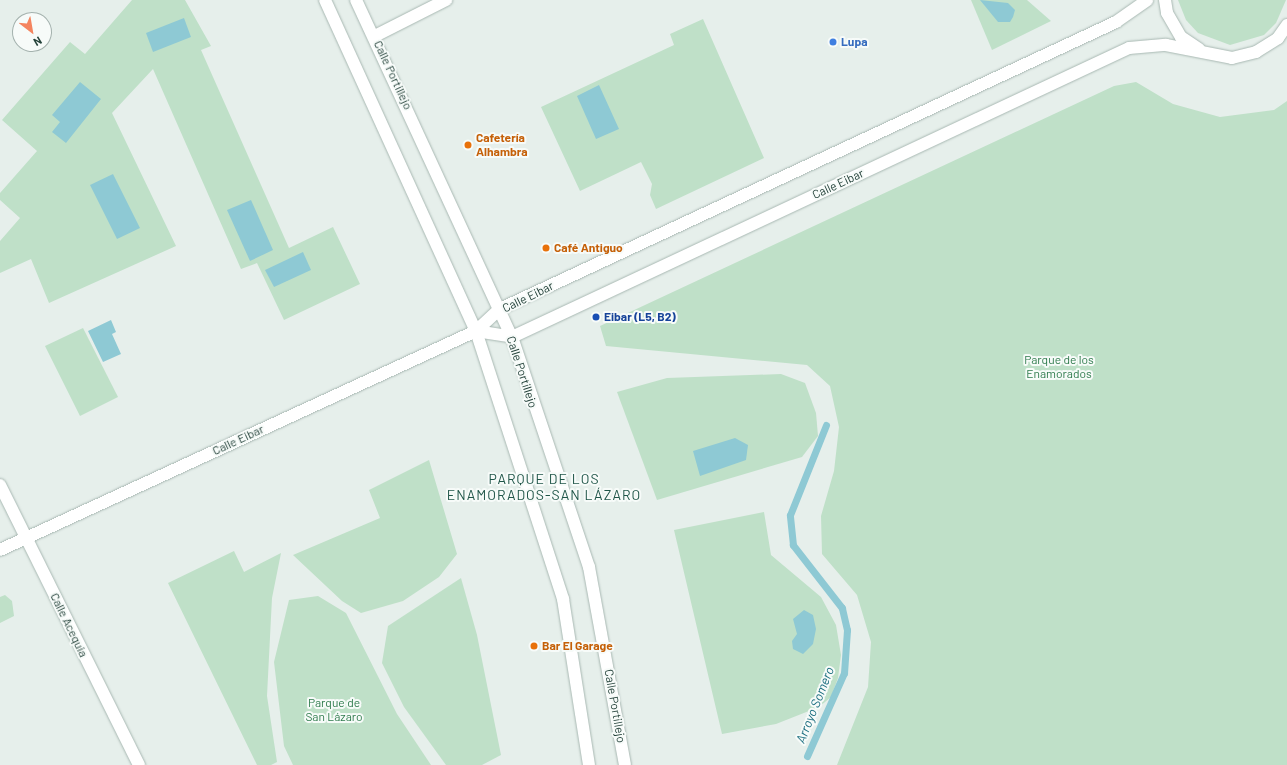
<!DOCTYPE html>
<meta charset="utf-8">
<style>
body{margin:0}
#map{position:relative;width:1287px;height:765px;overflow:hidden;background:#e6efeb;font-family:Barlow,sans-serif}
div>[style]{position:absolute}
.green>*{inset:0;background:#bfe0c8}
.water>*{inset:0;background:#8ec9d4}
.stream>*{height:7px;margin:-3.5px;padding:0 3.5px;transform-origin:3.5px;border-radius:3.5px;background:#8ec9d4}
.roads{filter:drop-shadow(0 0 1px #a8b8b2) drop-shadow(0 0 1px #a8b8b2)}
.street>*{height:12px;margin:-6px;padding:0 6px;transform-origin:6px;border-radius:6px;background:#fff}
.secondary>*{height:12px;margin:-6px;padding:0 6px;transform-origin:6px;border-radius:6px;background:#fff}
.dots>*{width:11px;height:11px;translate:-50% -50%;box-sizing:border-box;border:2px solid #f7fbf9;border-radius:50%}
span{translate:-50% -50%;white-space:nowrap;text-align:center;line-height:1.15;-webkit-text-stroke:4px #f7fbf9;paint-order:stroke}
.shop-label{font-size:12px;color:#366cbe;font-weight:700}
.left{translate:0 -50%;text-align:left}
.street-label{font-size:12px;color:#24423a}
.food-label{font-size:12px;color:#c56008;font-weight:700}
.transit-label{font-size:12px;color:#164399;font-weight:700}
.park-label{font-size:12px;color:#2d7a4b}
.water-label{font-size:13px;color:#1c6f80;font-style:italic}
.quarter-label{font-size:14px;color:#1f5548;letter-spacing:1px}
.north{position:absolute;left:12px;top:12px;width:40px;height:40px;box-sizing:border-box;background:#f7fbf9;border:1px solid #a3b1ad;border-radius:50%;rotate:149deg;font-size:11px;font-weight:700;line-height:16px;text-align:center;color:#24423a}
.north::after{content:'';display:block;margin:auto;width:14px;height:18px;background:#f4845f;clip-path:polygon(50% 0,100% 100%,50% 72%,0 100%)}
</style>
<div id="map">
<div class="green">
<div style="clip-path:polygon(132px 0,185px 0,211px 46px,201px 50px,289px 248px,333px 227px,360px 284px,284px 320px,257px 263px,241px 269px,153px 69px,112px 113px,176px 246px,49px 303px,31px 259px,0 273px,0 241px,20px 218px,0 200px,0 193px,37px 151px,2px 120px,70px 42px,85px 54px)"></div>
<div style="clip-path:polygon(971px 0,1027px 0,1051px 21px,992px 50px)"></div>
<div style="clip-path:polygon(1178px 0,1286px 0,1276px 23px,1264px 35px,1230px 45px,1198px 33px,1186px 20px)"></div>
<div style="clip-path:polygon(703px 19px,764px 158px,656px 209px,650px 195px,652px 184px,641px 162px,580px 191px,541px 107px,674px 45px,670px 34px)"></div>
<div style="clip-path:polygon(1136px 82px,1173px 104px,1220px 117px,1274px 110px,1287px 101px,1287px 765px,837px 765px,868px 687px,871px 642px,857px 595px,822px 554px,821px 516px,834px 471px,839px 427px,830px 386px,807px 365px,606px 346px,600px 326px,1114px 86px)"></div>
<div style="clip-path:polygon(83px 328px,118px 397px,80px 416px,45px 346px)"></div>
<div style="clip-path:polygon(781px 374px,805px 383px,816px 413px,818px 436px,802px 457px,657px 500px,617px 392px,667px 378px)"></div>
<div style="clip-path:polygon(429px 460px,457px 554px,439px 577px,403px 601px,361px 613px,342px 601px,293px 555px,380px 518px,369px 490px)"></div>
<div style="clip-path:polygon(764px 512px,771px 555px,821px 597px,836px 625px,841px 655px,838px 678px,831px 697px,819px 707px,776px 724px,722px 734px,674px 530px)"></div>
<div style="clip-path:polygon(234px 551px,244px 572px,281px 553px,272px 598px,267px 696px,277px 762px,271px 765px,257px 765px,168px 583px)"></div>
<div style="clip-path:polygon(461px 578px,477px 635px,501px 755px,482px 765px,446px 765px,404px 707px,382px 663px,388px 626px)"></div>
<div style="clip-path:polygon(5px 595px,12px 601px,14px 616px,0 623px,0 597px)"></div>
<div style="clip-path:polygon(318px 596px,346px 613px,397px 714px,431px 765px,293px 765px,284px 746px,274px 662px,289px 600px)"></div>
</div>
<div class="water">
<div style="clip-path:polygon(980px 0,1008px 3px,1015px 10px,1013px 17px,1010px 22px,998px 22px)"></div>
<div style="clip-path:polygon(184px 18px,191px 37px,153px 52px,146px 33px)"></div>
<div style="clip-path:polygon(80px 82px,101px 99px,66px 143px,52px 132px,60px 122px,52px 115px)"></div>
<div style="clip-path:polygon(599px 85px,619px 129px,596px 139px,577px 96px)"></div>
<div style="clip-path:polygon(113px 174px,140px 228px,117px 239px,90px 185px)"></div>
<div style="clip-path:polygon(251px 200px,273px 250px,250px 261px,227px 210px)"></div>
<div style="clip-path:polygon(303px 252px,311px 270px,274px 287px,265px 270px)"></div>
<div style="clip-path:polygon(111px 320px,116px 332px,112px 334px,121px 354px,103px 362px,88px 331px)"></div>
<div style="clip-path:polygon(735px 438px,748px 445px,746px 460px,700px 476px,693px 451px)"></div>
<div style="clip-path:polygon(804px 610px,813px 615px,816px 629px,813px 644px,803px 654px,793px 649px,792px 641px,797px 634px,793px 619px)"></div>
</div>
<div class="stream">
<div style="left:807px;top:756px;width:91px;rotate:-66deg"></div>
<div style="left:844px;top:673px;width:43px;rotate:-86deg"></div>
<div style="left:847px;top:630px;width:23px;rotate:-103deg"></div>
<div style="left:842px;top:608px;width:80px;rotate:-127.9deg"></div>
<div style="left:793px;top:545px;width:30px;rotate:-96deg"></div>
<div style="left:790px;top:515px;width:97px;rotate:-68.2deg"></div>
</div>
<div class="roads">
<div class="street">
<div style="left:375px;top:36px;width:80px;rotate:-26.9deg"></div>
<div style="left:0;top:485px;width:313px;rotate:63.6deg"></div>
<div style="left:0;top:550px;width:524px;rotate:-24.71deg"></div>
</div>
<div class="secondary">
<div style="left:325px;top:0;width:364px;rotate:65.5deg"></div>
<div style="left:476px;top:331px;width:282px;rotate:72deg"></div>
<div style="left:563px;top:599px;width:168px;rotate:81.1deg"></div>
<div style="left:356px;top:0;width:371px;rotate:65.2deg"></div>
<div style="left:512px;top:337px;width:243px;rotate:71.5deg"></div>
<div style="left:589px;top:567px;width:201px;rotate:79.7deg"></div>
<div style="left:1165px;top:0;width:13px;rotate:81deg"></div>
<div style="left:1167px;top:13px;width:28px;rotate:60deg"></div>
<div style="left:1181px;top:37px;width:22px;rotate:34deg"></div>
<div style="left:476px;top:331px;width:36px;rotate:9deg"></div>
<div style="left:512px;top:337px;width:681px;rotate:-25.1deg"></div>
<div style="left:1129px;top:48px;width:37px;rotate:-5deg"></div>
<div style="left:1166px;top:45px;width:67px;rotate:11.1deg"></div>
<div style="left:1232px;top:58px;width:25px;rotate:-14deg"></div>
<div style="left:1256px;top:52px;width:26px;rotate:-32deg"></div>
<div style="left:1278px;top:38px;width:16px;rotate:-55deg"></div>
<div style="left:476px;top:331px;width:33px;rotate:-43deg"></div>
<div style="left:500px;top:309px;width:680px;rotate:-24.98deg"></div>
<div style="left:1116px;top:22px;width:38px;rotate:-35deg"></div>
</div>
</div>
<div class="dots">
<div style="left:833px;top:42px;background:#3f7fe0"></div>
<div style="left:468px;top:145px;background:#e8710a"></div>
<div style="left:546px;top:248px;background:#e8710a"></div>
<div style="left:596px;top:317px;background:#1a4fb4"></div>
<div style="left:534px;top:646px;background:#e8710a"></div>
</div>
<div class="shop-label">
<span class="left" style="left:841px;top:42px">Lupa</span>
</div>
<div class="street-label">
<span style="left:393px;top:75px;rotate:65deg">Calle Portillejo</span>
<span style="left:838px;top:184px;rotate:-25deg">Calle Eibar</span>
<span style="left:528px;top:297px;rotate:-26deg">Calle Eibar</span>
<span style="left:522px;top:372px;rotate:72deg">Calle Portillejo</span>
<span style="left:238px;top:440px;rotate:-25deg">Calle Eibar</span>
<span style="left:69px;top:625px;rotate:64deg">Calle Acequia</span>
<span style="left:615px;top:706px;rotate:80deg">Calle Portillejo</span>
</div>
<div class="food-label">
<span class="left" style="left:476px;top:145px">Cafetería<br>Alhambra</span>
<span class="left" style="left:554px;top:248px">Café Antiguo</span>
<span class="left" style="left:542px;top:646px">Bar El Garage</span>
</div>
<div class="transit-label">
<span class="left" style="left:604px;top:317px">Eibar (L5, B2)</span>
</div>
<div class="park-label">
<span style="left:1059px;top:367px">Parque de los<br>Enamorados</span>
<span style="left:334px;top:710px">Parque de<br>San Lázaro</span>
</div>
<div class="water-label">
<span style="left:815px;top:705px;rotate:-68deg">Arroyo Somero</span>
</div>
<div class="quarter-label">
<span style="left:544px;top:487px">PARQUE DE LOS<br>ENAMORADOS-SAN LÁZARO</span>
</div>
<div class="north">N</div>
</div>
